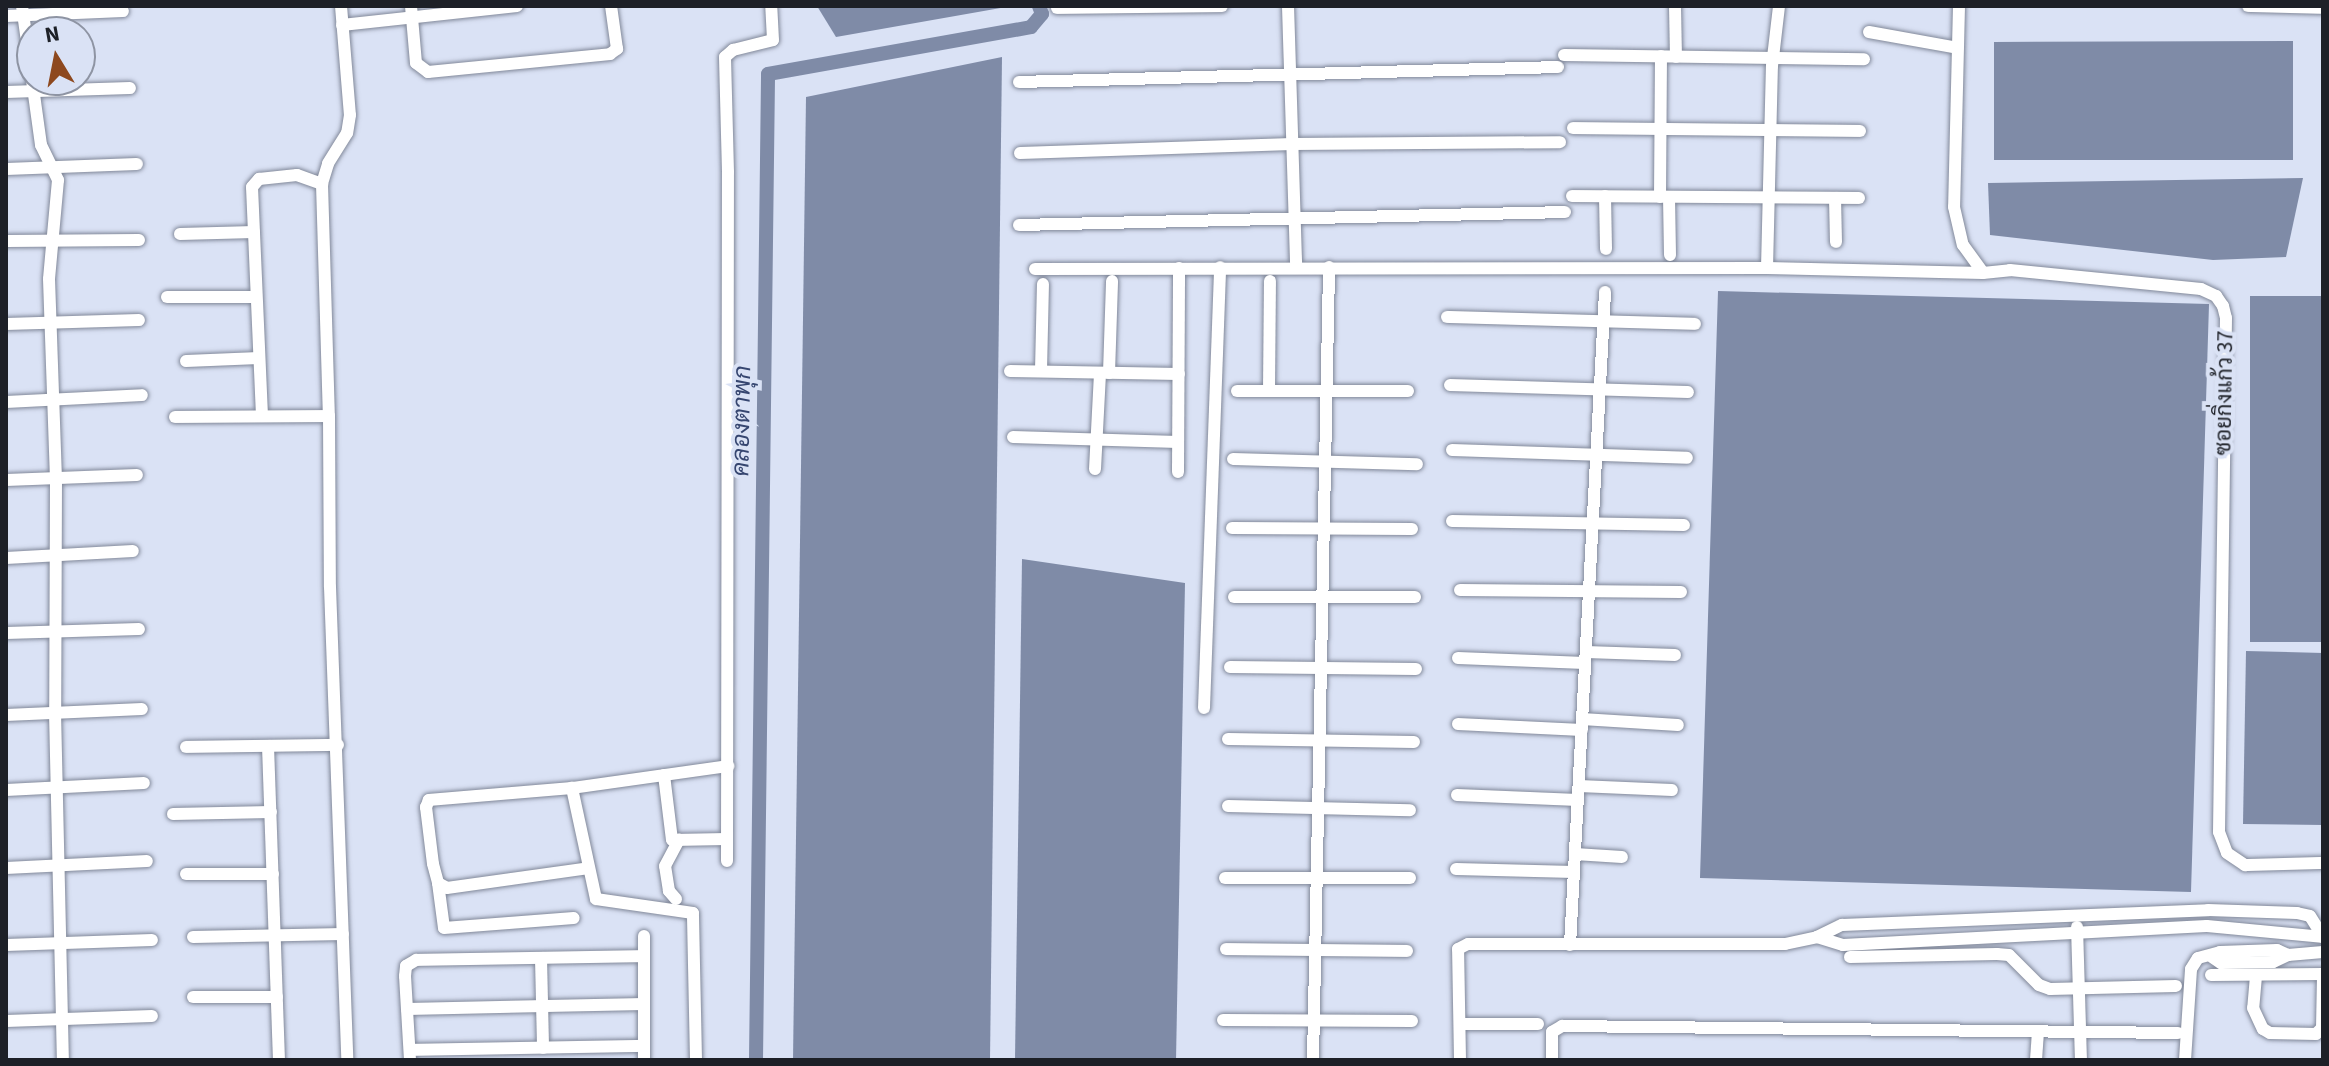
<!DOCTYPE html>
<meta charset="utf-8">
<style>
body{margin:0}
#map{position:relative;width:2329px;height:1066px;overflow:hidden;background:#dae2f5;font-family:"Source Sans 3",Sarabun,sans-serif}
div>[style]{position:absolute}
.water>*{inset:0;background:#7f8ba7}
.canal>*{height:14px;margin:-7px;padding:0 7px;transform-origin:7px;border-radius:7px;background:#7f8ba7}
.roads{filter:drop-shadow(0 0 2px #818899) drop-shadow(0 0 2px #818899)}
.minor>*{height:12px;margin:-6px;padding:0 6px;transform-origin:6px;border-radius:6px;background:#fff}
span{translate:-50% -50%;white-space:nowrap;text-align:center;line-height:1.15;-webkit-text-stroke:8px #dae2f5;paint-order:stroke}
.street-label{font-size:22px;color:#1d2027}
.water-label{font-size:24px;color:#364670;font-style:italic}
.frame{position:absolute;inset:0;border:8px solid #1d2027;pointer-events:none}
.north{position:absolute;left:16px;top:16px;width:80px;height:80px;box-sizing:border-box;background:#dae2f5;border:2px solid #8e94a3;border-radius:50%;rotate:350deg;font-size:22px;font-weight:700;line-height:32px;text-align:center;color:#1d2027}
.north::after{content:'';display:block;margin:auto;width:28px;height:36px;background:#8d481e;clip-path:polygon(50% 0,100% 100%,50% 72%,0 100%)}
</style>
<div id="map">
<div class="water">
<div style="clip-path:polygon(817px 6px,1012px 6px,836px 37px)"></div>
<div style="clip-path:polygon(2293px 41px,2293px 160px,1994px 160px,1994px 42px)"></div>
<div style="clip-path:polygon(1002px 57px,990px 1060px,793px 1060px,806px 97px)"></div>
<div style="clip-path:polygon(2303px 178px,2286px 257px,2213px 260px,1990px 235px,1988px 183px)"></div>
<div style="clip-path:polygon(1718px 291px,2209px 304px,2191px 892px,1700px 878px)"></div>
<div style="clip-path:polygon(2250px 296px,2323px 296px,2323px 642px,2250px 642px)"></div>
<div style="clip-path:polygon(1022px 559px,1185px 583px,1176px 1060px,1015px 1060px)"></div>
<div style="clip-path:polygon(2246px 651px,2323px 653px,2323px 825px,2243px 824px)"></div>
</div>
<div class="canal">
<div style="left:756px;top:1060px;width:986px;rotate:-89.3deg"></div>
<div style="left:768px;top:74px;width:267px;rotate:-10.1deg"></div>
<div style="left:1031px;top:27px;width:17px;rotate:-50deg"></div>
<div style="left:1042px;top:14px;width:9px;rotate:-111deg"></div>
</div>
<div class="roads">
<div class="minor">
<div style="left:22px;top:6px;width:72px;rotate:82deg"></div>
<div style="left:341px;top:6px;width:109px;rotate:85.3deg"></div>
<div style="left:350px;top:115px;width:18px;rotate:99deg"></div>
<div style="left:347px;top:133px;width:36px;rotate:122deg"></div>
<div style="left:328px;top:164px;width:21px;rotate:107deg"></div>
<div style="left:322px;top:184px;width:232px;rotate:88.3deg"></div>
<div style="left:329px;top:416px;width:171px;rotate:89.7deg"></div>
<div style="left:330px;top:587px;width:473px;rotate:87.9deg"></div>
<div style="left:411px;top:6px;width:57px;rotate:85deg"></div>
<div style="left:416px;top:63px;width:15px;rotate:37deg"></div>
<div style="left:428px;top:72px;width:183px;rotate:-5.6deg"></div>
<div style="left:610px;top:54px;width:9px;rotate:-36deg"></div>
<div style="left:617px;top:49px;width:43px;rotate:-97.9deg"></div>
<div style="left:1288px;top:6px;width:261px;rotate:88.2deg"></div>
<div style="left:1675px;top:6px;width:51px;rotate:88.9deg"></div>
<div style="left:1959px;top:6px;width:201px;rotate:91.4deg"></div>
<div style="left:1954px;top:207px;width:39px;rotate:77deg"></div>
<div style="left:1963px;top:245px;width:34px;rotate:54deg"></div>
<div style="left:1983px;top:273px;width:27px;rotate:-6deg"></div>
<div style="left:2010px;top:270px;width:192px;rotate:5.7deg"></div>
<div style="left:2201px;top:289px;width:17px;rotate:25deg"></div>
<div style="left:2216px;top:296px;width:12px;rotate:55deg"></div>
<div style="left:2223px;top:306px;width:12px;rotate:76deg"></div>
<div style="left:2226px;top:318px;width:514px;rotate:90.78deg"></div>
<div style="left:2219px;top:832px;width:22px;rotate:69deg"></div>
<div style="left:2227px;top:853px;width:22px;rotate:34deg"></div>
<div style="left:2245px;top:865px;width:78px;rotate:-1.5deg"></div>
<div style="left:2248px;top:6px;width:75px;rotate:1.5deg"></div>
<div style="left:1057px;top:8px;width:165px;rotate:-0.7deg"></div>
<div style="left:6px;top:16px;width:117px;rotate:-2.4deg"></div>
<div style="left:342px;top:25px;width:176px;rotate:-6.2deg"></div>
<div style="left:1869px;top:32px;width:90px;rotate:10.2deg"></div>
<div style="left:1564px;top:55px;width:300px;rotate:0.8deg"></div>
<div style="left:32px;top:80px;width:66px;rotate:82.1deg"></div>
<div style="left:41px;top:145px;width:39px;rotate:64deg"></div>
<div style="left:58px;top:180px;width:99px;rotate:95.2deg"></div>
<div style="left:49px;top:279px;width:200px;rotate:88deg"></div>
<div style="left:56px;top:479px;width:233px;rotate:90.2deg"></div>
<div style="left:55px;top:712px;width:348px;rotate:88.7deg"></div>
<div style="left:1019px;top:82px;width:539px;rotate:-1.59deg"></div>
<div style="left:6px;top:92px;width:124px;rotate:-1.8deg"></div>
<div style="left:1573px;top:128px;width:287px;rotate:0.6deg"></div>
<div style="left:1020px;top:153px;width:272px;rotate:-1.9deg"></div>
<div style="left:1292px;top:144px;width:268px;rotate:-0.4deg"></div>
<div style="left:6px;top:169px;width:131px;rotate:-2.2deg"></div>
<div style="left:1572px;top:196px;width:287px;rotate:0.4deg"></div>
<div style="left:1605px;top:196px;width:53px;rotate:88.9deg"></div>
<div style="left:1660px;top:197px;width:141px;rotate:-89.6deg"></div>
<div style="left:1669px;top:197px;width:58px;rotate:89deg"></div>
<div style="left:1835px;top:198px;width:44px;rotate:88.7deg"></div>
<div style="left:1019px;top:225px;width:546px;rotate:-1.36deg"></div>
<div style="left:180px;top:234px;width:74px;rotate:-1.5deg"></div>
<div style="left:6px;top:241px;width:133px;rotate:-0.4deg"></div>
<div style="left:1767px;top:268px;width:202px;rotate:-88.6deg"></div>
<div style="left:1772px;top:66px;width:60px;rotate:-83.3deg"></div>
<div style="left:1035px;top:269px;width:732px;rotate:-0.08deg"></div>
<div style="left:1767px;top:268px;width:216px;rotate:1.3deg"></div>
<div style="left:167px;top:297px;width:89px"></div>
<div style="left:1447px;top:317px;width:248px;rotate:1.6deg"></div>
<div style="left:6px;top:324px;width:133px;rotate:-1.7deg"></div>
<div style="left:186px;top:361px;width:73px;rotate:-2.4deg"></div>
<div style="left:1010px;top:371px;width:169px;rotate:1deg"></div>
<div style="left:1041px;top:371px;width:87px;rotate:-88.7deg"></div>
<div style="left:1109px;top:373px;width:92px;rotate:-88.1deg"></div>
<div style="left:1450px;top:385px;width:238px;rotate:1.7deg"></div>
<div style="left:1237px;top:391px;width:171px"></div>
<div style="left:1269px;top:391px;width:110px;rotate:-89.5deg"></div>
<div style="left:6px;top:402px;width:136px;rotate:-2.9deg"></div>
<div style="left:262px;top:416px;width:229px;rotate:-92.5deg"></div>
<div style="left:252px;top:187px;width:11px;rotate:-49deg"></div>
<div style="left:259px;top:179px;width:38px;rotate:-6deg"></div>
<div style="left:297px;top:175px;width:27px;rotate:20deg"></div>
<div style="left:175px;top:417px;width:154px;rotate:-0.4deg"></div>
<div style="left:1013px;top:437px;width:165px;rotate:1.7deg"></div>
<div style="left:1452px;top:450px;width:235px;rotate:1.9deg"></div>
<div style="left:1233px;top:459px;width:184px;rotate:1.6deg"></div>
<div style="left:1095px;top:469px;width:96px;rotate:-87deg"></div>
<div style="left:1178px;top:472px;width:204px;rotate:-89.7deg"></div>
<div style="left:6px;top:480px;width:131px;rotate:-2.2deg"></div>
<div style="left:1452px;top:521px;width:232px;rotate:1deg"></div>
<div style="left:1232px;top:528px;width:180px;rotate:0.3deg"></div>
<div style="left:6px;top:558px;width:127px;rotate:-3.2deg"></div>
<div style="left:1460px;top:590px;width:221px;rotate:0.5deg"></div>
<div style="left:1234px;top:597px;width:181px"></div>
<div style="left:6px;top:633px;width:133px;rotate:-1.7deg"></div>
<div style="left:1586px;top:652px;width:89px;rotate:1.9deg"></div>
<div style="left:1458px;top:658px;width:127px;rotate:2.3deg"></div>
<div style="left:1230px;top:667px;width:186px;rotate:0.6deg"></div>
<div style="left:1204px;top:708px;width:441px;rotate:-87.9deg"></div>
<div style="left:6px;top:715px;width:136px;rotate:-2.5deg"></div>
<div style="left:1582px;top:719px;width:96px;rotate:3.6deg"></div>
<div style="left:1458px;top:724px;width:124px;rotate:2.8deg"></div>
<div style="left:1228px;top:739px;width:186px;rotate:0.9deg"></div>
<div style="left:268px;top:746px;width:314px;rotate:88deg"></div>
<div style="left:186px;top:747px;width:152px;rotate:-0.8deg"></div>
<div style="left:664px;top:775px;width:65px;rotate:83deg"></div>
<div style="left:672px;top:840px;width:55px;rotate:-1deg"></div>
<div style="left:1579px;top:786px;width:93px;rotate:2.5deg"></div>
<div style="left:572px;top:788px;width:144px;rotate:175.2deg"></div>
<div style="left:429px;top:800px;width:8px;rotate:113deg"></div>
<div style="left:426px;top:807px;width:57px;rotate:83deg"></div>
<div style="left:433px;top:864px;width:20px;rotate:75deg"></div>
<div style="left:438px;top:883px;width:10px;rotate:29deg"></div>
<div style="left:447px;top:888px;width:143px;rotate:-8deg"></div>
<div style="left:6px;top:790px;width:138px;rotate:-2.9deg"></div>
<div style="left:1457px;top:795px;width:121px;rotate:2.4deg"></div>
<div style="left:1228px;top:806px;width:182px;rotate:1.3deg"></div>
<div style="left:173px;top:814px;width:98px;rotate:-1.2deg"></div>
<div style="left:1575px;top:854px;width:47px;rotate:3.7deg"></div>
<div style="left:727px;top:861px;width:689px;rotate:-89.92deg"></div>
<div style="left:728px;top:172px;width:115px;rotate:-91.5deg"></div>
<div style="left:725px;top:57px;width:11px;rotate:-41deg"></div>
<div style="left:733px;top:50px;width:41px;rotate:-14deg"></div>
<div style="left:773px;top:40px;width:34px;rotate:-93deg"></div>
<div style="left:6px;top:868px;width:141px;rotate:-2.8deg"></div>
<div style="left:1456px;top:869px;width:118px;rotate:1.5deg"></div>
<div style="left:186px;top:874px;width:87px"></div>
<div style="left:1225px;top:878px;width:185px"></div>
<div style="left:438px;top:883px;width:45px;rotate:82.4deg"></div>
<div style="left:444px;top:928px;width:130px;rotate:-4.4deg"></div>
<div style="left:676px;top:899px;width:11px;rotate:-131deg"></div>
<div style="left:669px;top:891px;width:25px;rotate:-99deg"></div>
<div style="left:665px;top:866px;width:30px;rotate:-62deg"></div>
<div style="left:2077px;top:927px;width:133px;rotate:88.3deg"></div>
<div style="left:644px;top:936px;width:124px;rotate:90deg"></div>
<div style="left:193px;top:937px;width:150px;rotate:-1.1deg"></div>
<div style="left:1817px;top:937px;width:27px;rotate:17deg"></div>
<div style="left:1843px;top:945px;width:364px;rotate:-3deg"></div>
<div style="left:2207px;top:926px;width:117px;rotate:5.4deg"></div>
<div style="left:6px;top:945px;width:146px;rotate:-2deg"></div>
<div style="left:1570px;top:945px;width:654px;rotate:-86.93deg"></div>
<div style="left:1226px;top:949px;width:181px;rotate:0.6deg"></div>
<div style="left:1850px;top:957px;width:147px;rotate:-1.2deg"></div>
<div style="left:1997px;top:954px;width:12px;rotate:5deg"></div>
<div style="left:2009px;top:955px;width:42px;rotate:45deg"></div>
<div style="left:2039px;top:985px;width:12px;rotate:20deg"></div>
<div style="left:2050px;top:989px;width:126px;rotate:-1.4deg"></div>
<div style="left:2212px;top:957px;width:11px;rotate:34deg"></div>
<div style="left:2221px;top:963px;width:52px;rotate:-1.1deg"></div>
<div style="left:2273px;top:962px;width:17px;rotate:-25deg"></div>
<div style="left:541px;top:958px;width:90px;rotate:88.7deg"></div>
<div style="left:2211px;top:975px;width:112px;rotate:-0.5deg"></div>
<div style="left:2256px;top:976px;width:32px;rotate:95deg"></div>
<div style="left:2253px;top:1008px;width:23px;rotate:65deg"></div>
<div style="left:2263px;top:1029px;width:8px;rotate:30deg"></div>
<div style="left:2270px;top:1033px;width:46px;rotate:1.2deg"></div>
<div style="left:2316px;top:1034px;width:8px;rotate:-45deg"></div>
<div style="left:2322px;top:1028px;width:53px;rotate:-88.9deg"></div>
<div style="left:193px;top:997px;width:84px"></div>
<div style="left:407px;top:1009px;width:237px;rotate:-1.2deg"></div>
<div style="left:1223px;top:1020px;width:189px;rotate:0.3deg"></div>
<div style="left:6px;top:1021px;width:146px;rotate:-2deg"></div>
<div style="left:1460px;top:1024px;width:78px"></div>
<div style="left:410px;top:1050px;width:234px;rotate:-1deg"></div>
<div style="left:410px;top:1060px;width:84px;rotate:-93.4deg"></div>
<div style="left:405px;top:976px;width:10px;rotate:-84deg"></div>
<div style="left:406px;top:966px;width:12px;rotate:-31deg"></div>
<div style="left:416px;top:960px;width:228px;rotate:-1deg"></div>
<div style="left:696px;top:1060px;width:147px;rotate:-91.2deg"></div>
<div style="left:693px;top:913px;width:98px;rotate:-171.8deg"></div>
<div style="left:596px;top:899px;width:114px;rotate:-102.2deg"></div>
<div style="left:572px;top:788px;width:158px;rotate:-8deg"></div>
<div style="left:1313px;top:1060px;width:793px;rotate:-88.84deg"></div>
<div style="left:1460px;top:1060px;width:111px;rotate:-91deg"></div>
<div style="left:1458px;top:949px;width:11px;rotate:-27deg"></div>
<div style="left:1468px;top:944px;width:317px"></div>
<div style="left:1785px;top:944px;width:33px;rotate:-12deg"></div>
<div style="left:1817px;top:937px;width:28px;rotate:-26deg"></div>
<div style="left:1842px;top:925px;width:366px;rotate:-2.3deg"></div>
<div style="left:2208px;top:910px;width:89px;rotate:1.9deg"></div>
<div style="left:2297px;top:913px;width:13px;rotate:13deg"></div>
<div style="left:2310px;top:916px;width:25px;rotate:58deg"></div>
<div style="left:1552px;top:1060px;width:28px;rotate:-90deg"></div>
<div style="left:1552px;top:1032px;width:12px;rotate:-31deg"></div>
<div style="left:1562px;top:1026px;width:616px;rotate:0.65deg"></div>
<div style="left:2036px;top:1060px;width:27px;rotate:-86deg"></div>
<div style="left:2185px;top:1060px;width:91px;rotate:-86.2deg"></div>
<div style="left:2191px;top:969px;width:13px;rotate:-58deg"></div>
<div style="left:2198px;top:958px;width:23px;rotate:-15deg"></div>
<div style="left:2220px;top:952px;width:57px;rotate:-2deg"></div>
<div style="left:2277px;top:950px;width:12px;rotate:24deg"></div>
<div style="left:2288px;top:955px;width:35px;rotate:-5deg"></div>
</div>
</div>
<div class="street-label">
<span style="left:2225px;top:393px;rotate:-89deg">ซอยกิ่งแก้ว 37</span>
</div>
<div class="water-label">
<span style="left:742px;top:421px;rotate:-89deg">คลองตาพุก</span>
</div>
<div class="frame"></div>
<div class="north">N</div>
</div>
